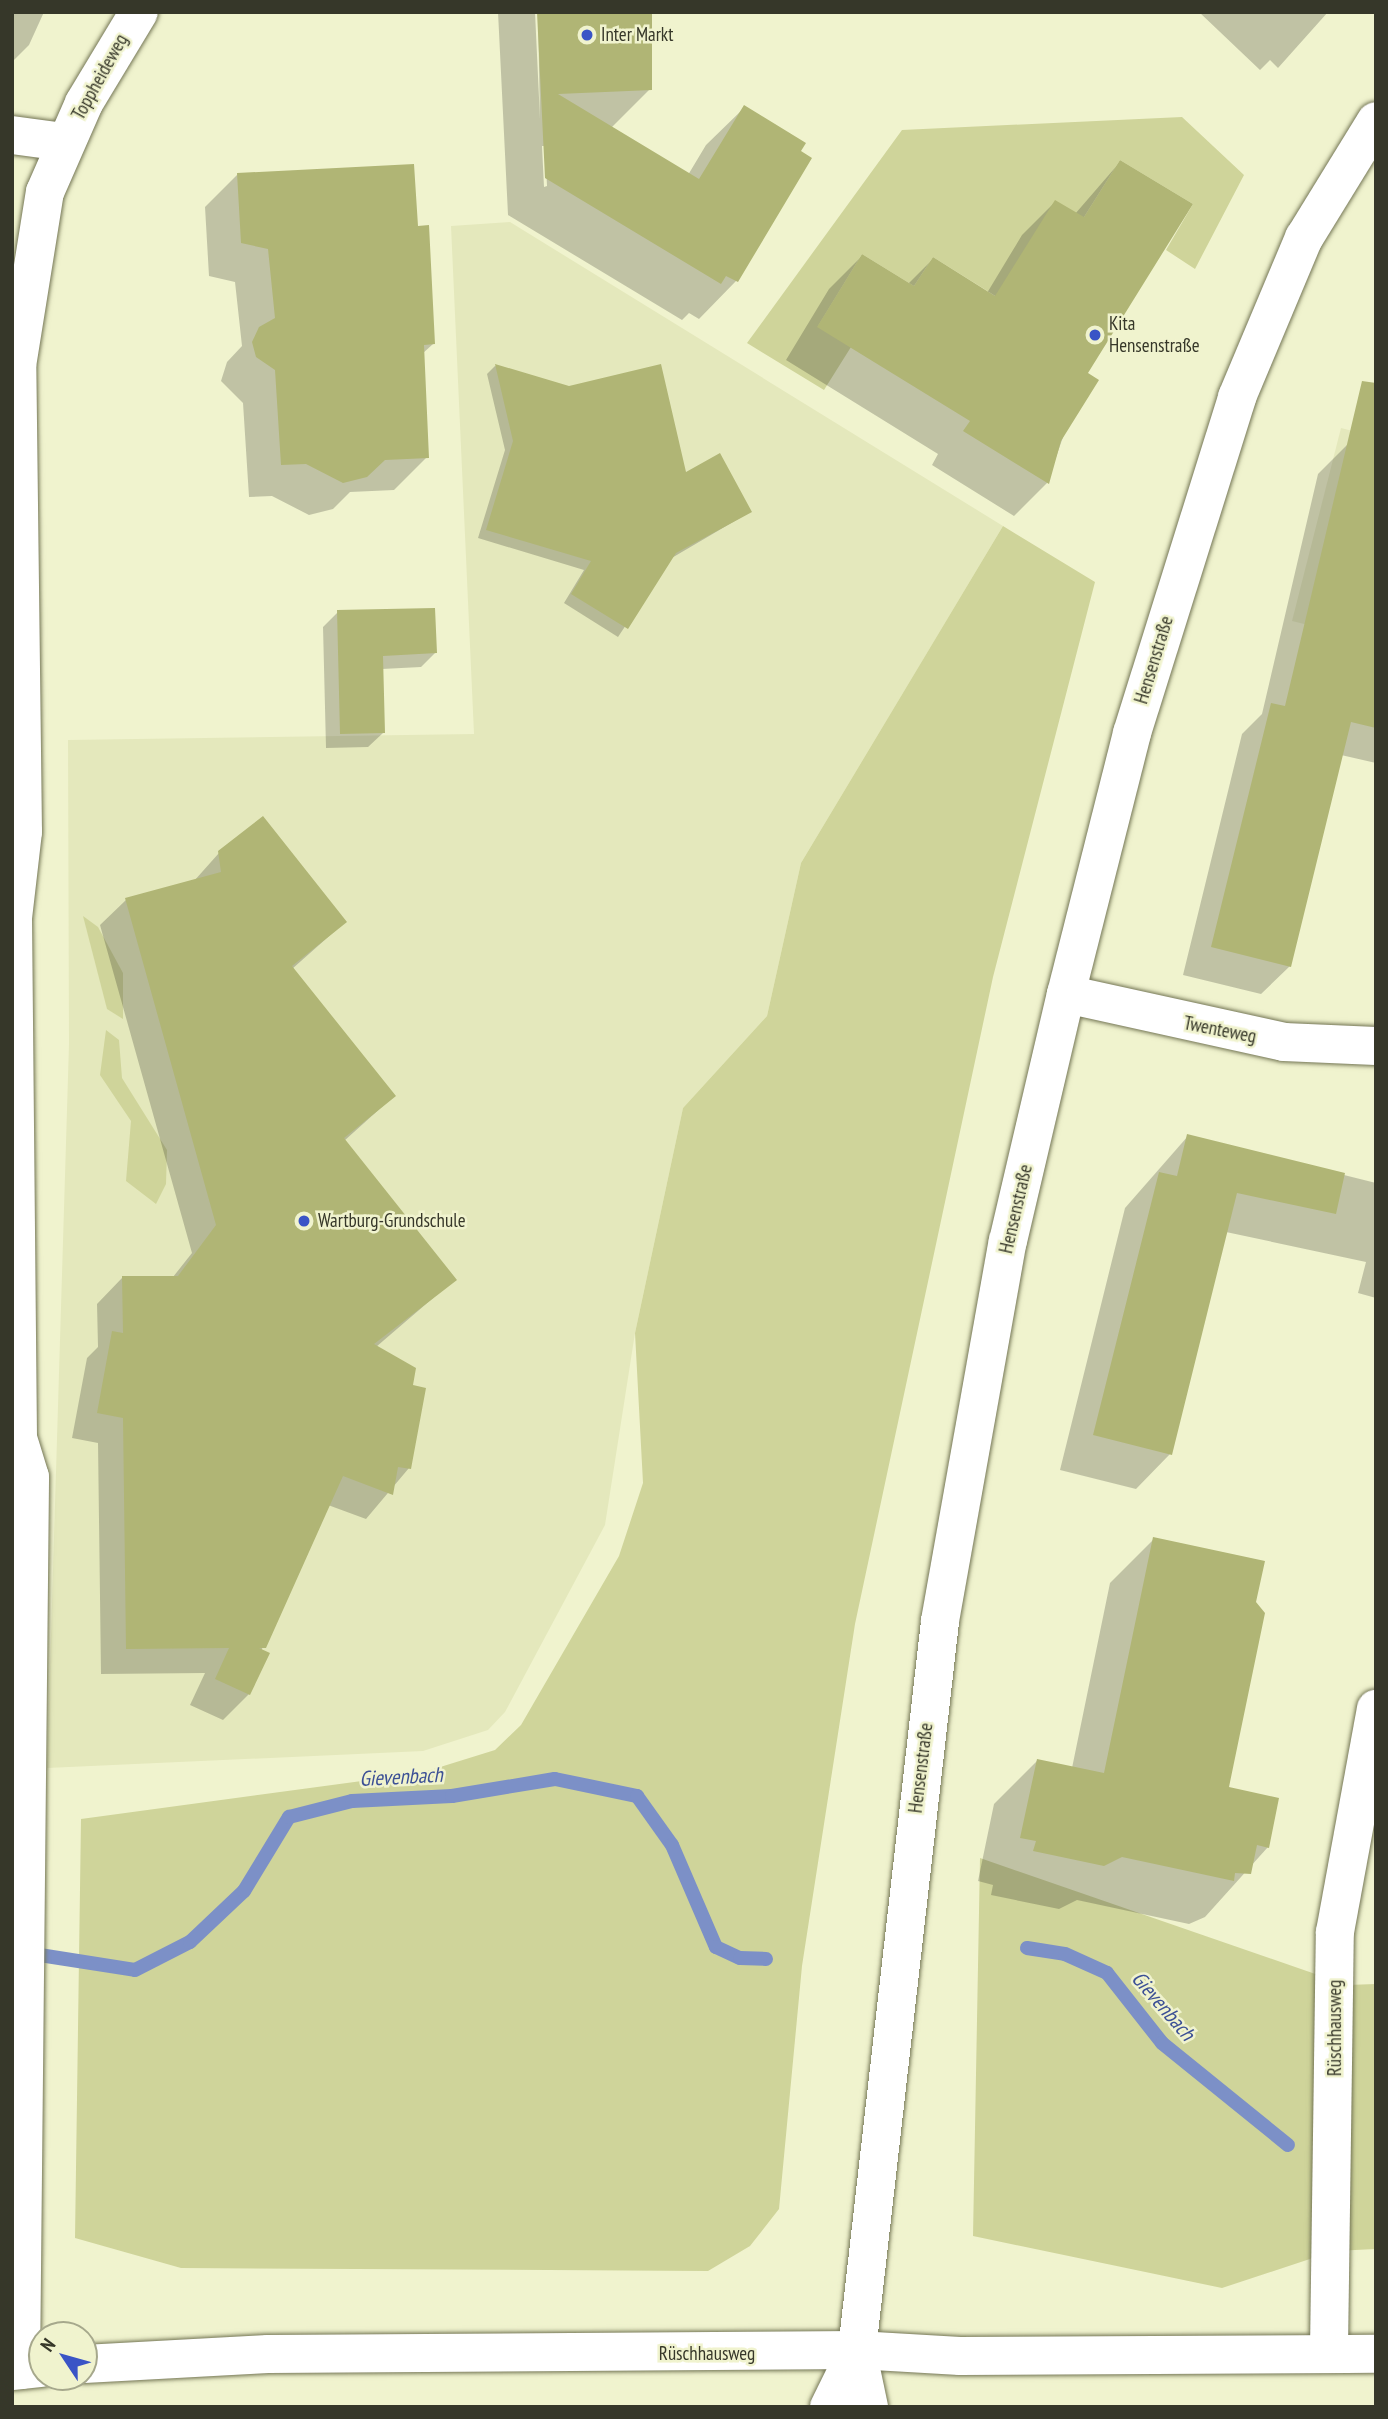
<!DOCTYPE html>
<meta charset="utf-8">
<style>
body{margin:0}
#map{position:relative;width:1388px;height:2419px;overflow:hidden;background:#f0f3ce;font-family:"PT Sans Narrow",sans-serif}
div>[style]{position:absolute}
.built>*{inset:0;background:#e4e8bc}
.green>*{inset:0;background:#cfd49a}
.shadow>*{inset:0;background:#0003}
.stream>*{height:14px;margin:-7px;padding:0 7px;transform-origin:7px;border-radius:7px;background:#7c90c7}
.building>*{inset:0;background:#b0b575}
.roads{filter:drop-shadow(0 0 2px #747655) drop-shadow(0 0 2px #747655)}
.street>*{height:38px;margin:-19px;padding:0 19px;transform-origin:19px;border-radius:19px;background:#fff}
.secondary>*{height:38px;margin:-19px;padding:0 19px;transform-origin:19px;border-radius:19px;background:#fff}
.dots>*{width:19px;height:19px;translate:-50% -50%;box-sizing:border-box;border:4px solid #f0f3ce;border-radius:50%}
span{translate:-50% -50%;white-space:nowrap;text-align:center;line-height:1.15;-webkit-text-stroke:5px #f0f3ce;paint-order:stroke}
.poi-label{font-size:19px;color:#363729}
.left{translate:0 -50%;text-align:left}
.street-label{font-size:19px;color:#363729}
.water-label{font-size:21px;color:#3c5095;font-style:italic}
.frame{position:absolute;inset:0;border:14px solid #363729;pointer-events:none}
.north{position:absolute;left:28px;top:2321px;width:70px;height:70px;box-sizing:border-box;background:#f0f3ce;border:2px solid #a6a88c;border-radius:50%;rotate:306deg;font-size:19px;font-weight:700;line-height:28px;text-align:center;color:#363729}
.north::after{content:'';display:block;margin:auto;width:24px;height:32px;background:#3a54c6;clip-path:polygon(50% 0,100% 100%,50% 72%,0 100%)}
</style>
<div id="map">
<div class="built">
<div style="clip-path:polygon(510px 222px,1003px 526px,801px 863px,767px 1016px,683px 1108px,635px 1333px,605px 1525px,505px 1712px,488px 1730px,423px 1751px,47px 1768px,69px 1044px,68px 740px,474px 734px,451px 226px)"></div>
<div style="clip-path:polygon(1341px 428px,1376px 437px,1376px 642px,1292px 621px)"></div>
</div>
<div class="green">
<div style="clip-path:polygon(1182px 117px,1244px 175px,1195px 269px,1166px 250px,1193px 204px,1120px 160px,1084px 217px,997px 297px,933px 257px,914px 286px,862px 254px,818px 326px,851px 347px,824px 390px,747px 343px,902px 130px)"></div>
<div style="clip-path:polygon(1003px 526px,1095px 582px,993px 977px,855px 1624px,802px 1966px,779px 2209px,750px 2246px,708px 2271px,181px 2268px,75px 2238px,81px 1819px,421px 1773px,495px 1750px,521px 1725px,619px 1556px,643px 1483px,635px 1333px,683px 1108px,767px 1016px,801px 863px)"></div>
<div style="clip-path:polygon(83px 916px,98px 927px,123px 973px,123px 1019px,107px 1009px)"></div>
<div style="clip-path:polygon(106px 1030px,119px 1040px,122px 1078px,167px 1150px,166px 1184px,156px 1204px,126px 1181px,131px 1121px,100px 1075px)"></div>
<div style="clip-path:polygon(980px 1858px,1347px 1985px,1376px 1984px,1376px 2249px,1334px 2251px,1222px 2288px,973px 2236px)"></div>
</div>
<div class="shadow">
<div style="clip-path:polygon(12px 12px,44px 12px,29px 45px,12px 62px)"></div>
<div style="clip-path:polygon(evenodd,498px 12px,535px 12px,540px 119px,538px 12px,650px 89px,611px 128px,688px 175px,706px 145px,744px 108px,810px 159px,736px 281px,699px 319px,689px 313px,682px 320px,508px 215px,498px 12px,542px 146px,545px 146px,547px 186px,544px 187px,542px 146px)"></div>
<div style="clip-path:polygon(1199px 12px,1328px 12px,1278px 68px,1270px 60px,1260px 70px)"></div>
<div style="clip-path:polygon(1120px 162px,1085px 374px,1047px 483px,1014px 516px,932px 465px,938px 454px,786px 360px,829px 289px,862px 256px,908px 284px,933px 259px,987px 293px,1022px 235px,1055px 202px,1075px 214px)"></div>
<div style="clip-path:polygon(238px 174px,433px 344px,422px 354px,427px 457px,394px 490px,350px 492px,333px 509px,309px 515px,272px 496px,249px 497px,243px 403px,221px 381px,227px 362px,242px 346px,235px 282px,209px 276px,205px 207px)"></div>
<div style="clip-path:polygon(495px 366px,569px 388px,685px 475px,750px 512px,670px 559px,618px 637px,564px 603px,584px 570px,478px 538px,505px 450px,487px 374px)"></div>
<div style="clip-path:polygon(1347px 445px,1376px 452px,1376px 763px,1341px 755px,1290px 966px,1261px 994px,1183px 975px,1242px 734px,1262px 714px,1318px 474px)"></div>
<div style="clip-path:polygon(338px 612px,436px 652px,421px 667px,382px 669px,383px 733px,368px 747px,326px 748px,323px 627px)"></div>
<div style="clip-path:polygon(219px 853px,345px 922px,292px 969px,394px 1096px,344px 1141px,454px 1280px,376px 1347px,411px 1386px,409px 1468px,366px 1519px,328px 1505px,261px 1651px,249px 1694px,223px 1720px,190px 1705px,205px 1673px,101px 1674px,98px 1443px,72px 1438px,87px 1358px,98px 1347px,97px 1304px,122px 1278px,173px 1277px,192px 1253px,100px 925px,126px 900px,194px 881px)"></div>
<div style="clip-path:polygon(1188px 1136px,1376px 1183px,1376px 1298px,1358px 1293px,1366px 1262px,1226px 1232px,1170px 1454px,1136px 1489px,1060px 1470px,1125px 1208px)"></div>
<div style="clip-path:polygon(1154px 1539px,1254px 1603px,1227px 1789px,1268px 1847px,1205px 1917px,1189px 1924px,1077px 1900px,1059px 1909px,991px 1895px,993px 1885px,978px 1881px,994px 1804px,1038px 1760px,1072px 1768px,1110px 1583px)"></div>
</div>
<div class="stream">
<div style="left:1027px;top:1948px;width:38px;rotate:9deg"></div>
<div style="left:1065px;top:1954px;width:46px;rotate:24.3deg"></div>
<div style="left:1107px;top:1973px;width:89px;rotate:51.8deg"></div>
<div style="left:1162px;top:2043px;width:162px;rotate:39deg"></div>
<div style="left:27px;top:1953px;width:109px;rotate:8.9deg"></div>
<div style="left:135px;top:1970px;width:62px;rotate:-27deg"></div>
<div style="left:190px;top:1942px;width:74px;rotate:-43.4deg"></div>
<div style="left:244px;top:1891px;width:87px;rotate:-58.7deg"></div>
<div style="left:289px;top:1817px;width:65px;rotate:-14.3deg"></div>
<div style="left:352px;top:1801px;width:100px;rotate:-2.9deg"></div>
<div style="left:452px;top:1796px;width:104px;rotate:-9.4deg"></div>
<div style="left:555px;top:1779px;width:84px;rotate:11.7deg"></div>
<div style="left:637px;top:1796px;width:60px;rotate:54.5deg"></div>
<div style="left:672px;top:1845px;width:111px;rotate:66.7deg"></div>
<div style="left:716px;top:1947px;width:26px;rotate:25deg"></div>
<div style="left:740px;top:1958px;width:26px;rotate:2deg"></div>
</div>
<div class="building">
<div style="clip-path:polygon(537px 12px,652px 12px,652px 90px,558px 94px,699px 179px,744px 105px,806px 143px,801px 151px,812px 158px,738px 282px,726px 276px,721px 284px,545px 178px)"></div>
<div style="clip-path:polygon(1120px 160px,1193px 204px,1088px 373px,1099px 380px,1061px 441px,1049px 484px,963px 431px,970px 421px,817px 327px,862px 254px,914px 286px,933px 257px,995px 296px,1055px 200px,1084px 217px)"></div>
<div style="clip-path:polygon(414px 164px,418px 226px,429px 225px,435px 344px,424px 345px,429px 458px,385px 460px,367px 477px,343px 483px,306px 464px,281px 465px,275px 370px,256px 357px,252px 342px,259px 327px,275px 318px,268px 249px,241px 243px,237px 173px)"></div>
<div style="clip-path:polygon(495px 364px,569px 386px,661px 364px,686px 472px,720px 453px,752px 512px,676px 553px,628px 629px,571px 594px,591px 561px,486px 530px,513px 441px)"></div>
<div style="clip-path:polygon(1362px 381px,1376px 383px,1376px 728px,1351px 722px,1291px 967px,1211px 947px,1271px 703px,1285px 706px)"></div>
<div style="clip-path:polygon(435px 608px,437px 653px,383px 656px,385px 733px,340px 734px,337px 610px)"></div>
<div style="clip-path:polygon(263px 816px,347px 922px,292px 966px,396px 1096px,344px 1138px,457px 1280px,374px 1344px,416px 1368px,413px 1385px,426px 1388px,411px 1469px,398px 1467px,393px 1495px,343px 1476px,266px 1648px,259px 1648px,270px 1653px,250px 1695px,215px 1679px,229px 1648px,126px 1649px,123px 1418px,97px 1413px,112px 1331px,123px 1333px,122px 1276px,178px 1276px,216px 1225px,125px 898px,221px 872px,218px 851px)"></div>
<div style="clip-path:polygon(1187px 1134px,1345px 1173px,1336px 1214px,1237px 1193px,1172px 1455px,1093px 1435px,1159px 1172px,1177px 1176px)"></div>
<div style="clip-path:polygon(1153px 1537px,1265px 1561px,1256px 1602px,1265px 1613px,1229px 1787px,1279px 1798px,1269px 1848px,1257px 1845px,1251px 1874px,1235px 1873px,1234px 1881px,1122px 1857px,1104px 1866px,1033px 1851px,1036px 1841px,1020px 1838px,1037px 1759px,1104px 1773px)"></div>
</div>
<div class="roads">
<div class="street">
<div style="left:12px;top:135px;width:52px;rotate:7.7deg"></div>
<div style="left:1066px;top:994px;width:223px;rotate:12.4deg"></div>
<div style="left:1284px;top:1042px;width:92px;rotate:2.5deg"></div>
<div style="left:857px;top:2350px;width:103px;rotate:3.3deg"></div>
<div style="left:960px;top:2356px;width:416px;rotate:-0.3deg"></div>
<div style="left:1329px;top:2350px;width:418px;rotate:-89.2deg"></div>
<div style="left:1335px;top:1932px;width:227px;rotate:-79.6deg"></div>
<div style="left:21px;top:2370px;width:893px;rotate:-89.42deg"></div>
<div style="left:30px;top:1477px;width:41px;rotate:-107.1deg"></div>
<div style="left:18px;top:1438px;width:520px;rotate:-90.55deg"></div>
<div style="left:13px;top:918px;width:87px;rotate:-83.4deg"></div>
<div style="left:23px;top:832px;width:466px;rotate:-90.7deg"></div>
<div style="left:17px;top:366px;width:176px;rotate:-80.9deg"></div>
<div style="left:45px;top:192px;width:97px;rotate:-66.3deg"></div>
<div style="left:84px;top:103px;width:106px;rotate:-58.9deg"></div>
</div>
<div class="secondary">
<div style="left:857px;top:2350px;width:58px;rotate:78.1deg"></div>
<div style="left:84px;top:2364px;width:184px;rotate:-3.1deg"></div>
<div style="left:268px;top:2354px;width:589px;rotate:-0.39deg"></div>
<div style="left:12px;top:2371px;width:30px;rotate:-6deg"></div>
<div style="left:829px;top:2407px;width:64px;rotate:-63.8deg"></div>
<div style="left:857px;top:2350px;width:734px;rotate:-83.5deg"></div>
<div style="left:940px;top:1621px;width:386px;rotate:-79.9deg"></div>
<div style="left:1008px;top:1241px;width:254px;rotate:-76.8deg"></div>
<div style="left:1066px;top:994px;width:269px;rotate:-75.8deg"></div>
<div style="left:1132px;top:733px;width:352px;rotate:-72.6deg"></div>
<div style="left:1237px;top:397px;width:173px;rotate:-67.2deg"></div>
<div style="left:1304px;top:238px;width:137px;rotate:-58.4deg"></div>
</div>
</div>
<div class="dots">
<div style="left:587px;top:35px;background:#3a54c6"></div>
<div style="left:1095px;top:335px;background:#3a54c6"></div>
<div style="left:304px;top:1221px;background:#3a54c6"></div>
</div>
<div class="poi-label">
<span class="left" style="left:601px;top:35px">Inter Markt</span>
<span class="left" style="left:1109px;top:335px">Kita<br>Hensenstraße</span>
<span class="left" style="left:318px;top:1221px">Wartburg-Grundschule</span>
</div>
<div class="street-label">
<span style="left:100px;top:77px;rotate:-61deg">Toppheideweg</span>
<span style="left:1154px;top:660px;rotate:-73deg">Hensenstraße</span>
<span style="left:1220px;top:1030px;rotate:11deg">Twenteweg</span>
<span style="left:1016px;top:1209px;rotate:-77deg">Hensenstraße</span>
<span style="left:921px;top:1768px;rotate:-83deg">Hensenstraße</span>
<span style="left:1335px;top:2028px;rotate:-90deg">Rüschhausweg</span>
<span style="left:707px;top:2354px">Rüschhausweg</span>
</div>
<div class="water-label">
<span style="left:401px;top:1777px;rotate:-3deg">Gievenbach</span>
<span style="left:1163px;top:2006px;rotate:49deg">Gievenbach</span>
</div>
<div class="frame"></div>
<div class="north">N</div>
</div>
